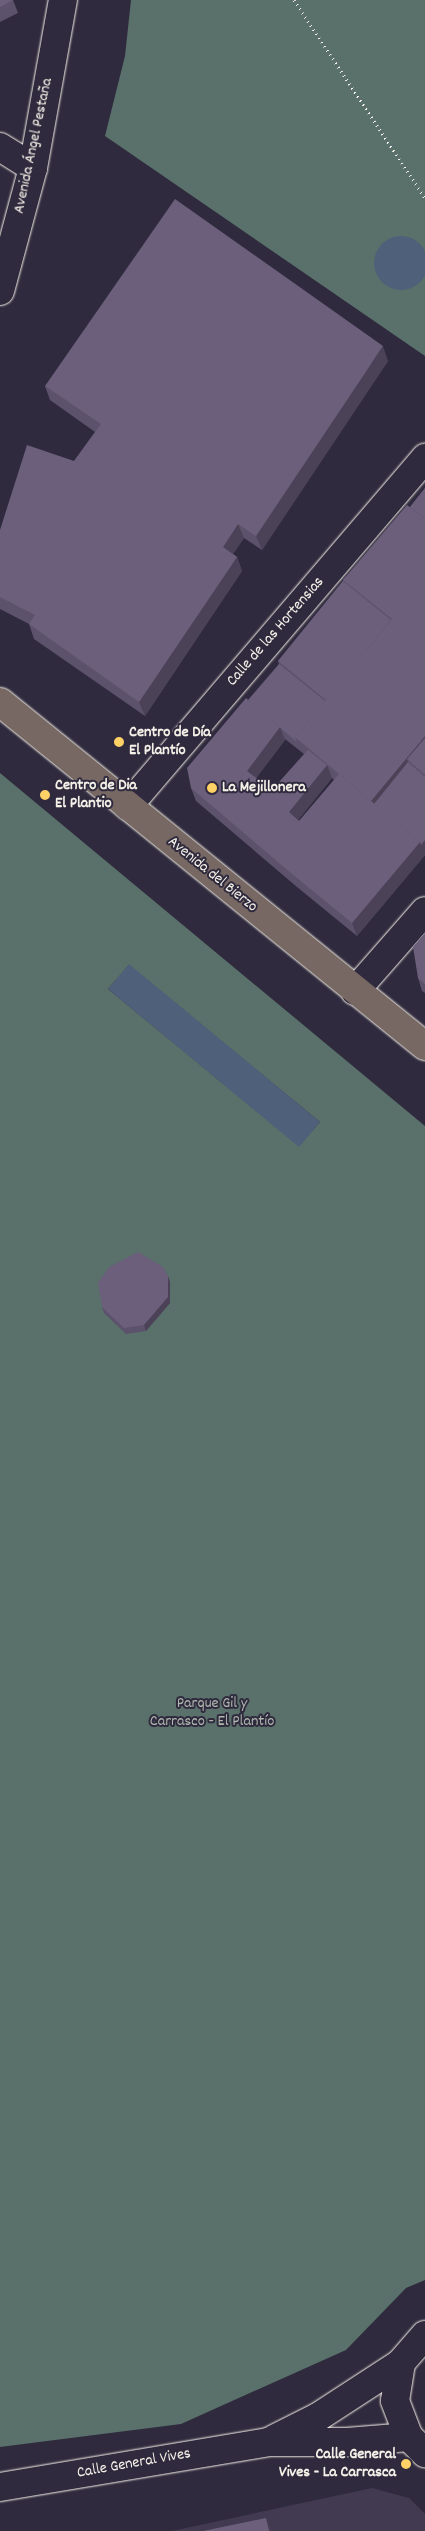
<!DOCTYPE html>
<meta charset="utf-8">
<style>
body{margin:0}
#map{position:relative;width:425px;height:2531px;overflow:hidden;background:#2f2a3d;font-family:Dekko,sans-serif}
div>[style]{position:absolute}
.built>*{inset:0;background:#413a50}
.green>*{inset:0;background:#5a706a}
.water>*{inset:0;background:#4f617a}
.round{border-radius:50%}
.path>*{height:3px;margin-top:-1.5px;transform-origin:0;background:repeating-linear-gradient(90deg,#f4f1e8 0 1px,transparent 0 5px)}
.roads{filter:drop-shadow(0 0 1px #f4f1e8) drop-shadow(0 0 1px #f4f1e8)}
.minor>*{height:28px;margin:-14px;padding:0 14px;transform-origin:14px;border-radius:14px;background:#2f2a3d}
.major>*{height:28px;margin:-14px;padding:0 14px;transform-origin:14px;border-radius:14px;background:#776864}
.wall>*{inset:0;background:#5c526b}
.shaded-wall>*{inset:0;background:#4b4257}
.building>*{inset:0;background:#6b5f7c}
.dots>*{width:14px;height:14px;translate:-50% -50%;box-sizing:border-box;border:2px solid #2f2a3d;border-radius:50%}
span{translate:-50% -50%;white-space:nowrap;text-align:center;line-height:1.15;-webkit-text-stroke:4px #2f2a3d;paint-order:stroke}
.street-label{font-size:16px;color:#f4f1e8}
.poi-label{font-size:16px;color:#f4f1e8;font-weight:700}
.left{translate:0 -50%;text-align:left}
.right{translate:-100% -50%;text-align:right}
.park-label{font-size:16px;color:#afb7af}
</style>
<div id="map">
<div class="built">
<div style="clip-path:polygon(372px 2488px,409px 2498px,425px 2514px,425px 2531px,172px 2531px)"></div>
</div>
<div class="green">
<div style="clip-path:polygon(131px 0,425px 0,425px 356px,105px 136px,125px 56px)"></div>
<div style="clip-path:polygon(evenodd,0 773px,425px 1126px,425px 2280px,406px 2288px,346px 2350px,181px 2424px,0 2447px,0 773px,129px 965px,320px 1122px,299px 1146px,108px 989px,129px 965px)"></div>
</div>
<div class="water">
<div class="round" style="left:374px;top:236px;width:54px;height:54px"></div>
<div style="clip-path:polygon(129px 964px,320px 1122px,299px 1147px,108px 989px)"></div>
</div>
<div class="path">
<div style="left:294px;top:0;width:237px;rotate:56.5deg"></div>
</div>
<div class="roads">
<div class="minor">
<div style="left:0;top:147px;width:39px;rotate:32deg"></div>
<div style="left:0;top:291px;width:127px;rotate:-75deg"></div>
<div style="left:33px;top:168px;width:171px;rotate:-79.9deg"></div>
<div style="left:128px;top:806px;width:458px;rotate:-49.5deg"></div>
<div style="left:355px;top:991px;width:106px;rotate:-48.8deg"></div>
<div style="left:425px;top:2335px;width:37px;rotate:131deg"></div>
<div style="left:401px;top:2363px;width:38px;rotate:99deg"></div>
<div style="left:395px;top:2401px;width:39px;rotate:69deg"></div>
<div style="left:409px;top:2437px;width:23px;rotate:45deg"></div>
<div style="left:274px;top:2439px;width:49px;rotate:-26.6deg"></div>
<div style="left:318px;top:2417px;width:99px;rotate:-33deg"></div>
<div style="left:0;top:2487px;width:272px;rotate:-9.5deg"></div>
<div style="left:268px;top:2442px;width:79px"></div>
<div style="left:347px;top:2442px;width:62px;rotate:-4.6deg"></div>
</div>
<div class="major">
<div style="left:0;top:702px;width:547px;rotate:38.99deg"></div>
</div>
</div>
<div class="wall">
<div style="clip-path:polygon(0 0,13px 0,18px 13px,0 22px)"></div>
<div style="clip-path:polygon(388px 361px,262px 550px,244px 538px,233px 554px,237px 557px,242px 571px,145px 716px,34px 639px,29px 624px,0 609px,0 530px,74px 461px,95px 432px,50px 400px,45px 386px)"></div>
<div style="clip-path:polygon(evenodd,425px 488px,425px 855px,357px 936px,297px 887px,196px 801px,191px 788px,279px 664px,278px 661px,343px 581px,343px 580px,410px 507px,425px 488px,285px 739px,304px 754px,272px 790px,256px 778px,285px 740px,285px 739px,425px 488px,332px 778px,334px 780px,299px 821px,298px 820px,332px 778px)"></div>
<div style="clip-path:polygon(425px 933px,425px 993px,422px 991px,418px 978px)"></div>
<div style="clip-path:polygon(170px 1282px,170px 1303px,146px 1331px,126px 1334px,104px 1313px,102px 1307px)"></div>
</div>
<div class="shaded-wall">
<div style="clip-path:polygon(383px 346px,388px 361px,262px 550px,256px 536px)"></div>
<div style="clip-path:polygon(238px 524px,244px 538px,228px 561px,223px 547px)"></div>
<div style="clip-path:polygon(237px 557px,242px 571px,145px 716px,139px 702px)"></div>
<div style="clip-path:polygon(280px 727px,285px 740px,252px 784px,247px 771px)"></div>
<div style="clip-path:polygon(425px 736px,425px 757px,407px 759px,412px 773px,380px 811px,371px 801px)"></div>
<div style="clip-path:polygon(327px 765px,332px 778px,294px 825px,289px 812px)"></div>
<div style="clip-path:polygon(425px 840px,425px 855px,357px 936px,352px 923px,420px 842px)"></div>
<div style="clip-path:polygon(168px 1276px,170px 1282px,170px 1303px,146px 1331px,144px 1325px)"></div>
<div style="clip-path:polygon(266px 2518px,271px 2531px,269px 2531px)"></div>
</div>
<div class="building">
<div style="clip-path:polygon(0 0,13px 0,0 7px)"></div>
<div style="clip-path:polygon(175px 199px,383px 346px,256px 536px,238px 524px,223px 547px,237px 557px,139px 702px,29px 624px,35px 615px,0 597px,0 530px,27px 445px,74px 461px,101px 424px,45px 386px)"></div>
<div style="clip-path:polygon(425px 488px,425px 519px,410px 507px)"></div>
<div style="clip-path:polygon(407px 505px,425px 519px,425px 736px,371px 801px,295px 737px,392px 619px,343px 580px)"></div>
<div style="clip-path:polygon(343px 581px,391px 620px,326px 700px,278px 661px)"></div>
<div style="clip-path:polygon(279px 664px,325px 701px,295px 737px,297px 742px,248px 700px)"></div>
<div style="clip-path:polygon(246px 698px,280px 727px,247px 771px,272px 790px,308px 750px,327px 765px,289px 812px,299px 821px,339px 774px,420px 842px,352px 923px,292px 874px,191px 788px,187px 768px)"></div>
<div style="clip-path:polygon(425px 738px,425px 775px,407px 759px)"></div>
<div style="clip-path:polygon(408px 762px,425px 777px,425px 840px,421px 845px,420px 842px,374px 804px)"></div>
<div style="clip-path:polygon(425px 933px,425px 984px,418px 978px,413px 947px)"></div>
<div style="clip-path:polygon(138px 1252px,163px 1267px,168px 1276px,168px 1297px,144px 1325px,124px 1328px,102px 1307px,98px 1283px,109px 1267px)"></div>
<div style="clip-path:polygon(266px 2518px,269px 2531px,203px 2531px)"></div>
</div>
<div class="dots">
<div style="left:119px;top:742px;background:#ffd166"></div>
<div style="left:212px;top:788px;background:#ffd166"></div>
<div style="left:45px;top:795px;background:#ffd166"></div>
<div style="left:406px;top:2464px;background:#ffd166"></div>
</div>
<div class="street-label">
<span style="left:34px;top:146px;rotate:-78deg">Avenida Ángel Pestaña</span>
<span style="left:276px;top:632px;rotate:-49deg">Calle de las Hortensias</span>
<span style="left:212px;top:875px;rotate:39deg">Avenida del Bierzo</span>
<span style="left:134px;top:2464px;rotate:-10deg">Calle General Vives</span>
</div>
<div class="poi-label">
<span class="left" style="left:129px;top:742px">Centro de Día<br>El Plantío</span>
<span class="left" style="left:55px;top:795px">Centro de Dia<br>El Plantio</span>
<span class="left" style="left:222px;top:788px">La Mejillonera</span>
<span class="right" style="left:396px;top:2464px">Calle General<br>Vives - La Carrasca</span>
</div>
<div class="park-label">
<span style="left:212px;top:1713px">Parque Gil y<br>Carrasco - El Plantío</span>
</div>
</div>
